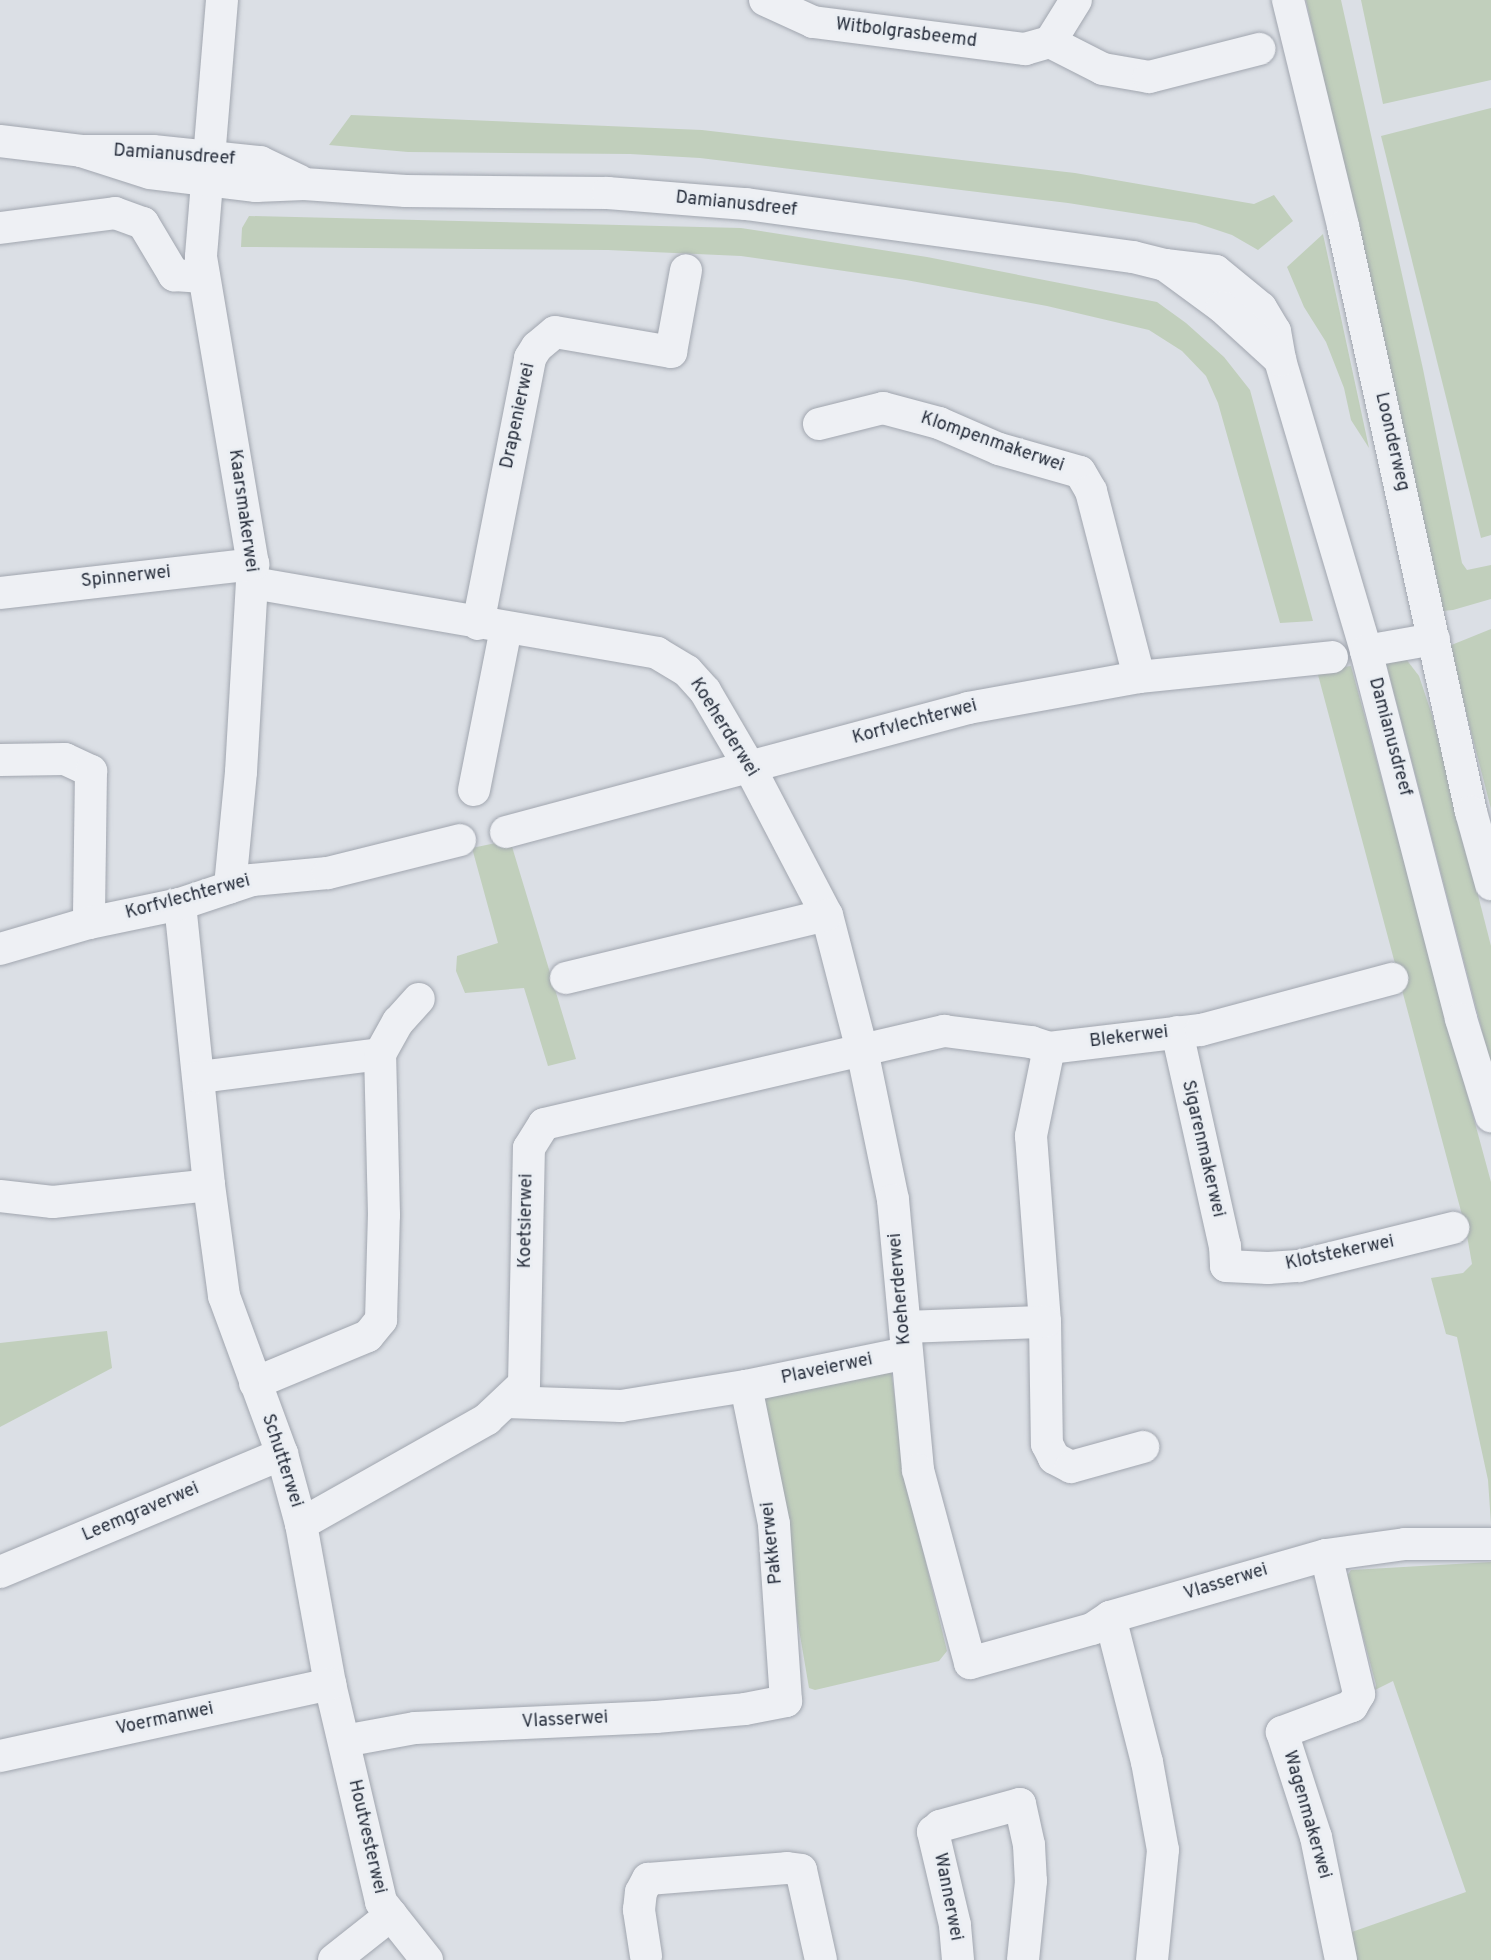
<!DOCTYPE html>
<style>
body{margin:0}
#map{position:relative;width:1491px;height:1960px;overflow:hidden;background:#dbdfe5;font-family:Overpass,sans-serif}
div>[style]{position:absolute}
.green>*{inset:0;background:#c1cfbc}
.roads{filter:drop-shadow(0 0 2px #a1a6af) drop-shadow(0 0 2px #a1a6af)}
.minor>*{height:32px;margin:-16px;padding:0 16px;transform-origin:16px;border-radius:16px;background:#eef0f4}
span{translate:-50% -50%;white-space:nowrap;text-align:center;line-height:1.15;-webkit-text-stroke:5px #eaeef3;paint-order:stroke}
.street-label{font-size:18px;color:#262d3b}
</style>
<div id="map">
<div class="green">
<div style="clip-path:polygon(1306px 0,1341px 0,1423px 369px,1462px 563px,1467px 570px,1491px 565px,1491px 599px,1453px 610px,1442px 611px)"></div>
<div style="clip-path:polygon(1361px 0,1491px 0,1491px 80px,1383px 104px)"></div>
<div style="clip-path:polygon(1491px 108px,1491px 535px,1481px 538px,1381px 136px)"></div>
<div style="clip-path:polygon(351px 115px,702px 130px,1075px 173px,1254px 204px,1274px 195px,1293px 221px,1258px 250px,1232px 235px,1196px 223px,1068px 203px,700px 158px,630px 154px,408px 152px,329px 145px)"></div>
<div style="clip-path:polygon(249px 216px,741px 228px,927px 257px,1157px 302px,1186px 323px,1224px 357px,1250px 390px,1313px 621px,1280px 623px,1218px 403px,1206px 376px,1182px 351px,1149px 330px,1047px 306px,906px 280px,741px 256px,608px 250px,241px 247px,242px 228px)"></div>
<div style="clip-path:polygon(1323px 234px,1369px 448px,1351px 420px,1344px 388px,1326px 342px,1304px 307px,1287px 267px)"></div>
<div style="clip-path:polygon(1491px 629px,1491px 809px,1449px 646px)"></div>
<div style="clip-path:polygon(1406px 659px,1419px 676px,1432px 715px,1491px 946px,1491px 1065px,1386px 662px)"></div>
<div style="clip-path:polygon(1351px 666px,1491px 1182px,1491px 1524px,1488px 1480px,1457px 1337px,1446px 1334px,1431px 1278px,1463px 1273px,1472px 1264px,1466px 1230px,1317px 671px)"></div>
<div style="clip-path:polygon(510px 840px,576px 1059px,548px 1066px,524px 988px,465px 993px,456px 971px,457px 956px,498px 943px,472px 848px)"></div>
<div style="clip-path:polygon(107px 1331px,112px 1368px,0 1427px,0 1343px)"></div>
<div style="clip-path:polygon(891px 1369px,905px 1475px,947px 1651px,939px 1661px,815px 1690px,809px 1688px,759px 1395px)"></div>
<div style="clip-path:polygon(1491px 1562px,1491px 1960px,1353px 1960px,1349px 1933px,1466px 1892px,1393px 1681px,1375px 1690px,1376px 1685px,1347px 1576px,1351px 1570px)"></div>
</div>
<div class="roads">
<div class="minor">
<div style="left:222px;top:0;width:258px;rotate:94.7deg"></div>
<div style="left:201px;top:257px;width:311px;rotate:80.4deg"></div>
<div style="left:253px;top:564px;width:208px;rotate:93.3deg"></div>
<div style="left:241px;top:772px;width:116px;rotate:95.5deg"></div>
<div style="left:765px;top:0;width:53px;rotate:24.6deg"></div>
<div style="left:813px;top:22px;width:214px;rotate:7.3deg"></div>
<div style="left:1025px;top:49px;width:26px;rotate:-16deg"></div>
<div style="left:1050px;top:42px;width:49px;rotate:-58.2deg"></div>
<div style="left:1288px;top:0;width:233px;rotate:76.3deg"></div>
<div style="left:1343px;top:226px;width:600px;rotate:77.68deg"></div>
<div style="left:1471px;top:812px;width:75px;rotate:74.5deg"></div>
<div style="left:1050px;top:42px;width:59px;rotate:27deg"></div>
<div style="left:1103px;top:69px;width:47px;rotate:9.9deg"></div>
<div style="left:1149px;top:77px;width:114px;rotate:-14.3deg"></div>
<div style="left:0;top:141px;width:82px;rotate:7deg"></div>
<div style="left:81px;top:151px;width:72px"></div>
<div style="left:153px;top:151px;width:108px;rotate:5.9deg"></div>
<div style="left:260px;top:162px;width:44px;rotate:25.4deg"></div>
<div style="left:81px;top:151px;width:72px;rotate:17.7deg"></div>
<div style="left:150px;top:173px;width:107px;rotate:7deg"></div>
<div style="left:256px;top:186px;width:48px;rotate:-2.4deg"></div>
<div style="left:304px;top:184px;width:102px;rotate:3.9deg"></div>
<div style="left:406px;top:191px;width:202px;rotate:0.6deg"></div>
<div style="left:608px;top:193px;width:138px;rotate:4.6deg"></div>
<div style="left:746px;top:204px;width:391px;rotate:7.8deg"></div>
<div style="left:1133px;top:257px;width:33px;rotate:14deg"></div>
<div style="left:1165px;top:265px;width:51px;rotate:6.7deg"></div>
<div style="left:1216px;top:271px;width:58px;rotate:39.4deg"></div>
<div style="left:1261px;top:308px;width:27px;rotate:59deg"></div>
<div style="left:1275px;top:331px;width:29px;rotate:80deg"></div>
<div style="left:1280px;top:360px;width:303px;rotate:73.5deg"></div>
<div style="left:1366px;top:651px;width:380px;rotate:75.5deg"></div>
<div style="left:1461px;top:1019px;width:102px;rotate:72.8deg"></div>
<div style="left:0;top:228px;width:116px;rotate:-7.4deg"></div>
<div style="left:115px;top:213px;width:30px;rotate:20deg"></div>
<div style="left:143px;top:223px;width:61px;rotate:59.2deg"></div>
<div style="left:174px;top:275px;width:30px;rotate:4deg"></div>
<div style="left:1165px;top:265px;width:71px;rotate:36.4deg"></div>
<div style="left:1222px;top:307px;width:79px;rotate:42.4deg"></div>
<div style="left:819px;top:424px;width:66px;rotate:-14deg"></div>
<div style="left:883px;top:408px;width:58px;rotate:15deg"></div>
<div style="left:939px;top:423px;width:65px;rotate:23.4deg"></div>
<div style="left:999px;top:449px;width:84px;rotate:15.9deg"></div>
<div style="left:1080px;top:472px;width:22px;rotate:60deg"></div>
<div style="left:1091px;top:491px;width:192px;rotate:75.5deg"></div>
<div style="left:253px;top:583px;width:410px;rotate:9.8deg"></div>
<div style="left:657px;top:653px;width:35px;rotate:31deg"></div>
<div style="left:687px;top:671px;width:27px;rotate:48deg"></div>
<div style="left:705px;top:691px;width:89px;rotate:59.7deg"></div>
<div style="left:750px;top:768px;width:166px;rotate:62.4deg"></div>
<div style="left:827px;top:915px;width:139px;rotate:75.5deg"></div>
<div style="left:862px;top:1050px;width:153px;rotate:78.3deg"></div>
<div style="left:893px;top:1200px;width:271px;rotate:84.7deg"></div>
<div style="left:918px;top:1470px;width:200px;rotate:74.9deg"></div>
<div style="left:970px;top:1663px;width:127px;rotate:-15.6deg"></div>
<div style="left:1092px;top:1629px;width:22px;rotate:-34deg"></div>
<div style="left:1110px;top:1617px;width:225px;rotate:-16deg"></div>
<div style="left:1326px;top:1555px;width:80px;rotate:-7.9deg"></div>
<div style="left:1405px;top:1544px;width:86px"></div>
<div style="left:0;top:593px;width:255px;rotate:-6.5deg"></div>
<div style="left:478px;top:624px;width:271px;rotate:-78.9deg"></div>
<div style="left:530px;top:358px;width:13px;rotate:-58deg"></div>
<div style="left:537px;top:347px;width:23px;rotate:-40deg"></div>
<div style="left:555px;top:332px;width:118px;rotate:9.8deg"></div>
<div style="left:671px;top:352px;width:83px;rotate:-79.6deg"></div>
<div style="left:1366px;top:651px;width:69px;rotate:-10deg"></div>
<div style="left:0;top:760px;width:65px;rotate:-0.9deg"></div>
<div style="left:65px;top:759px;width:29px;rotate:25deg"></div>
<div style="left:91px;top:771px;width:152px;rotate:90.8deg"></div>
<div style="left:474px;top:790px;width:165px;rotate:-78.8deg"></div>
<div style="left:506px;top:832px;width:478px;rotate:-15deg"></div>
<div style="left:968px;top:708px;width:174px;rotate:-10.3deg"></div>
<div style="left:1139px;top:677px;width:194px;rotate:-5.9deg"></div>
<div style="left:180px;top:904px;width:282px;rotate:84.1deg"></div>
<div style="left:209px;top:1185px;width:112px;rotate:82.3deg"></div>
<div style="left:224px;top:1296px;width:168px;rotate:69.8deg"></div>
<div style="left:282px;top:1454px;width:73px;rotate:74.8deg"></div>
<div style="left:301px;top:1524px;width:163px;rotate:79.7deg"></div>
<div style="left:330px;top:1684px;width:224px;rotate:76.8deg"></div>
<div style="left:381px;top:1902px;width:74px;rotate:51.6deg"></div>
<div style="left:0;top:949px;width:93px;rotate:-16.3deg"></div>
<div style="left:89px;top:923px;width:93px;rotate:-11.8deg"></div>
<div style="left:180px;top:904px;width:76px;rotate:-18.4deg"></div>
<div style="left:252px;top:880px;width:76px;rotate:-5.3deg"></div>
<div style="left:328px;top:873px;width:136px;rotate:-14deg"></div>
<div style="left:566px;top:978px;width:268px;rotate:-13.6deg"></div>
<div style="left:1177px;top:1032px;width:219px;rotate:77.4deg"></div>
<div style="left:1225px;top:1246px;width:20px;rotate:87deg"></div>
<div style="left:1226px;top:1266px;width:42px;rotate:2.7deg"></div>
<div style="left:1268px;top:1268px;width:31px;rotate:-4deg"></div>
<div style="left:1299px;top:1266px;width:159px;rotate:-13.9deg"></div>
<div style="left:1049px;top:1048px;width:90px;rotate:101.6deg"></div>
<div style="left:1031px;top:1136px;width:187px;rotate:85.7deg"></div>
<div style="left:1045px;top:1322px;width:122px;rotate:89.1deg"></div>
<div style="left:1047px;top:1444px;width:16px;rotate:63deg"></div>
<div style="left:1054px;top:1458px;width:19px;rotate:28deg"></div>
<div style="left:1071px;top:1467px;width:75px;rotate:-15.5deg"></div>
<div style="left:199px;top:1077px;width:182px;rotate:-7.2deg"></div>
<div style="left:0;top:1196px;width:53px;rotate:6.5deg"></div>
<div style="left:53px;top:1202px;width:157px;rotate:-6.2deg"></div>
<div style="left:907px;top:1327px;width:138px;rotate:-2.1deg"></div>
<div style="left:255px;top:1383px;width:122px;rotate:-22.6deg"></div>
<div style="left:368px;top:1336px;width:21px;rotate:-51deg"></div>
<div style="left:381px;top:1320px;width:105px;rotate:-88.4deg"></div>
<div style="left:384px;top:1215px;width:161px;rotate:-91.4deg"></div>
<div style="left:380px;top:1054px;width:37px;rotate:-61deg"></div>
<div style="left:398px;top:1022px;width:31px;rotate:-48deg"></div>
<div style="left:506px;top:1402px;width:115px;rotate:2deg"></div>
<div style="left:621px;top:1406px;width:127px;rotate:-9.1deg"></div>
<div style="left:746px;top:1386px;width:164px;rotate:-11.6deg"></div>
<div style="left:301px;top:1524px;width:214px;rotate:-29.4deg"></div>
<div style="left:487px;top:1419px;width:51px;rotate:-43.4deg"></div>
<div style="left:524px;top:1384px;width:236px;rotate:-88.8deg"></div>
<div style="left:529px;top:1148px;width:28px;rotate:-58deg"></div>
<div style="left:544px;top:1124px;width:411px;rotate:-13.1deg"></div>
<div style="left:944px;top:1031px;width:88px;rotate:7.2deg"></div>
<div style="left:1031px;top:1042px;width:19px;rotate:18deg"></div>
<div style="left:1049px;top:1048px;width:153px;rotate:-6.8deg"></div>
<div style="left:1201px;top:1030px;width:198px;rotate:-15deg"></div>
<div style="left:1326px;top:1555px;width:143px;rotate:76.6deg"></div>
<div style="left:1359px;top:1694px;width:14px;rotate:120deg"></div>
<div style="left:1352px;top:1706px;width:75px;rotate:159.6deg"></div>
<div style="left:1282px;top:1732px;width:110px;rotate:72.1deg"></div>
<div style="left:1316px;top:1837px;width:126px;rotate:78.5deg"></div>
<div style="left:0;top:1572px;width:306px;rotate:-22.7deg"></div>
<div style="left:1110px;top:1617px;width:150px;rotate:75.7deg"></div>
<div style="left:1147px;top:1762px;width:89px;rotate:79.7deg"></div>
<div style="left:1163px;top:1850px;width:111px;rotate:95.7deg"></div>
<div style="left:344px;top:1741px;width:72px;rotate:-10.4deg"></div>
<div style="left:415px;top:1728px;width:241px;rotate:-2.6deg"></div>
<div style="left:656px;top:1717px;width:89px;rotate:-5.1deg"></div>
<div style="left:745px;top:1709px;width:42px;rotate:-11deg"></div>
<div style="left:786px;top:1701px;width:177px;rotate:-93.9deg"></div>
<div style="left:774px;top:1524px;width:141px;rotate:-101.5deg"></div>
<div style="left:0;top:1756px;width:338px;rotate:-12.3deg"></div>
<div style="left:646px;top:1956px;width:47px;rotate:-98.7deg"></div>
<div style="left:639px;top:1910px;width:18px;rotate:-84deg"></div>
<div style="left:641px;top:1892px;width:15px;rotate:-62deg"></div>
<div style="left:648px;top:1879px;width:139px;rotate:-4.5deg"></div>
<div style="left:787px;top:1868px;width:14px;rotate:8deg"></div>
<div style="left:801px;top:1870px;width:92px;rotate:77.5deg"></div>
<div style="left:334px;top:1960px;width:73px;rotate:-38.3deg"></div>
<div style="left:958px;top:1960px;width:35px;rotate:-95deg"></div>
<div style="left:955px;top:1925px;width:96px;rotate:-103.3deg"></div>
<div style="left:933px;top:1832px;width:9px;rotate:-41deg"></div>
<div style="left:940px;top:1826px;width:83px;rotate:-15.4deg"></div>
<div style="left:1020px;top:1804px;width:42px;rotate:77.6deg"></div>
<div style="left:1029px;top:1845px;width:36px;rotate:87deg"></div>
<div style="left:1031px;top:1881px;width:79px;rotate:95.8deg"></div>
</div>
</div>
<div class="street-label">
<span style="left:906px;top:34px;rotate:7deg">Witbolgrasbeemd</span>
<span style="left:174px;top:156px;rotate:4deg">Damianusdreef</span>
<span style="left:736px;top:205px;rotate:6deg">Damianusdreef</span>
<span style="left:519px;top:416px;rotate:-78deg">Drapenierwei</span>
<span style="left:1391px;top:442px;rotate:77deg">Loonderweg</span>
<span style="left:992px;top:443px;rotate:19deg">Klompenmakerwei</span>
<span style="left:242px;top:511px;rotate:82deg">Kaarsmakerwei</span>
<span style="left:126px;top:578px;rotate:-6deg">Spinnerwei</span>
<span style="left:915px;top:723px;rotate:-15deg">Korfvlechterwei</span>
<span style="left:723px;top:728px;rotate:58deg">Koeherderwei</span>
<span style="left:1389px;top:737px;rotate:75deg">Damianusdreef</span>
<span style="left:188px;top:898px;rotate:-15deg">Korfvlechterwei</span>
<span style="left:1129px;top:1038px;rotate:-7deg">Blekerwei</span>
<span style="left:1202px;top:1149px;rotate:77deg">Sigarenmakerwei</span>
<span style="left:527px;top:1221px;rotate:-89deg">Koetsierwei</span>
<span style="left:1340px;top:1254px;rotate:-12deg">Klotstekerwei</span>
<span style="left:901px;top:1289px;rotate:-95deg">Koeherderwei</span>
<span style="left:827px;top:1370px;rotate:-12deg">Plaveierwei</span>
<span style="left:281px;top:1461px;rotate:72deg">Schutterwei</span>
<span style="left:141px;top:1513px;rotate:-23deg">Leemgraverwei</span>
<span style="left:773px;top:1543px;rotate:-96deg">Pakkerwei</span>
<span style="left:1226px;top:1583px;rotate:-17deg">Vlasserwei</span>
<span style="left:165px;top:1720px;rotate:-12deg">Voermanwei</span>
<span style="left:565px;top:1721px;rotate:-3deg">Vlasserwei</span>
<span style="left:1306px;top:1815px;rotate:74deg">Wagenmakerwei</span>
<span style="left:366px;top:1837px;rotate:77deg">Houtvesterwei</span>
<span style="left:947px;top:1897px;rotate:79deg">Wannerwei</span>
</div>
</div>
